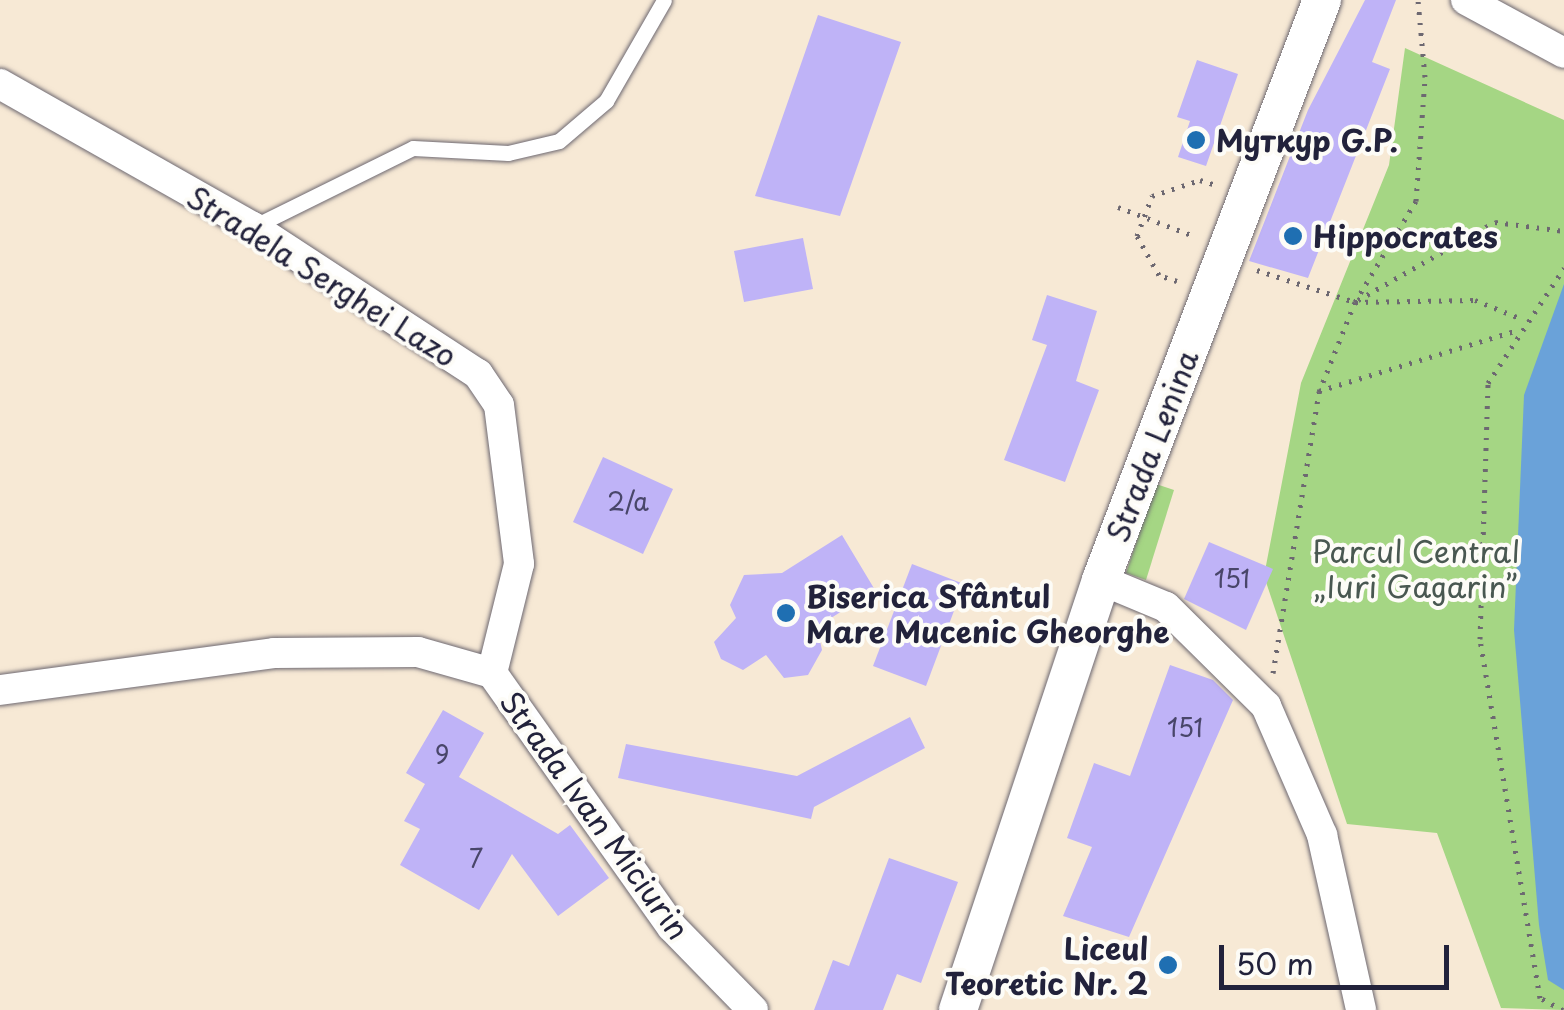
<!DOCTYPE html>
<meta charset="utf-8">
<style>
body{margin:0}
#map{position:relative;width:1564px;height:1010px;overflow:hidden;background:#f7e9d5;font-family:"Playpen Sans",sans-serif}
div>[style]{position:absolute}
.green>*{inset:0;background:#a5d684}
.water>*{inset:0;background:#6aa2d9}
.building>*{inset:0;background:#bfb3f7}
.path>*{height:5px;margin-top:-2.5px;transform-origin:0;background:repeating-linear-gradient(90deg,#6d6871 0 2.5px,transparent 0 10.5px)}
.roads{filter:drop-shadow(0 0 2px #6d6871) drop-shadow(0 0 2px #6d6871)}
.service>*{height:15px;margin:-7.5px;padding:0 7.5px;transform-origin:7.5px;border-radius:7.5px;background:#fff}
.minor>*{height:30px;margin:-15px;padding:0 15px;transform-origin:15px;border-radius:15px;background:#fff}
.tertiary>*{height:38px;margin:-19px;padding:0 19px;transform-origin:19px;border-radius:19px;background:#fff}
.dots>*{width:28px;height:28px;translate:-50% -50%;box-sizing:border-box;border:5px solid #fdfcf7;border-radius:50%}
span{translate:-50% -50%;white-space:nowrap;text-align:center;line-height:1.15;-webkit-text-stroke:8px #fdfcf7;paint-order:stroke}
.number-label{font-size:25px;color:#49466a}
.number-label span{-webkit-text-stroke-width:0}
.poi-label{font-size:30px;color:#22223b;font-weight:700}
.left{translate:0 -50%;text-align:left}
.right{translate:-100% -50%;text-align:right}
.street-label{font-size:30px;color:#22223b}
.park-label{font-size:30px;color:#495851}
.scale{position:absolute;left:1219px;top:945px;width:230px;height:45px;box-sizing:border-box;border:5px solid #22223b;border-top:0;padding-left:12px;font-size:30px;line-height:35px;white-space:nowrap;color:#22223b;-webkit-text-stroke:8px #fdfcf7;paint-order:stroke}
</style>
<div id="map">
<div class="green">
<div style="clip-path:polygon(1405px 48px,1564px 120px,1564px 1010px,1501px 1008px,1437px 833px,1347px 824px,1264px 576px,1301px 383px,1389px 165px)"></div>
<div style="clip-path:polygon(1156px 484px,1174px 490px,1146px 580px,1126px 573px)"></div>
</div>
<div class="water">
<div style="clip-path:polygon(1564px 284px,1564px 990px,1548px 980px,1539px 925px,1514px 630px,1524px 395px)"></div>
</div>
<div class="building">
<div style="clip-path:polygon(1365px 0,1396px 0,1372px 62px,1390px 69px,1308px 278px,1249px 261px,1308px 110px)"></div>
<div style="clip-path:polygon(818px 15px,901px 42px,840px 216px,755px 196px)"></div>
<div style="clip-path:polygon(1197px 60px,1238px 74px,1206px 166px,1178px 157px,1190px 121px,1177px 117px)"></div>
<div style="clip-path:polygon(803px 238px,813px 289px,744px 302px,734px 251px)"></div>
<div style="clip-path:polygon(1047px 295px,1097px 311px,1076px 381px,1099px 390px,1065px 482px,1004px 460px,1047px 345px,1032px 340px)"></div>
<div style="clip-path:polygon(603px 457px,673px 489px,643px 554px,573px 522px)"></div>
<div style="clip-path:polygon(842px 535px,875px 590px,817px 627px,822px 650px,808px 675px,784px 678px,766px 655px,743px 670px,721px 659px,714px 642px,736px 618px,730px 605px,744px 575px,782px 573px)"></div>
<div style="clip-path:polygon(1209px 542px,1273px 569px,1246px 630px,1184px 599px)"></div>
<div style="clip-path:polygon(912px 564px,964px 584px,926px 686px,873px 666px)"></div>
<div style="clip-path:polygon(1170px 665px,1213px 680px,1233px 700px,1129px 937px,1063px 916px,1092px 847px,1067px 838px,1094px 763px,1130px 776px)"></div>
<div style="clip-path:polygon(443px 710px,484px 733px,459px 777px,558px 834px,570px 825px,609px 878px,558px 916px,512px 854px,479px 910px,400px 865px,420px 829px,404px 821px,425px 784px,406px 773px)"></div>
<div style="clip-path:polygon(910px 717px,925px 748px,814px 807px,811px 819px,618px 778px,626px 744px,797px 776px)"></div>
<div style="clip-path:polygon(889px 858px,958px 882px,921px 983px,897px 974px,883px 1010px,814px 1010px,833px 960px,849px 966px)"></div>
</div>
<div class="path">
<div style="left:1118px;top:207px;width:81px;rotate:20.9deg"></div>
<div style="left:1257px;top:270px;width:103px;rotate:18.1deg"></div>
<div style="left:1355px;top:302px;width:120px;rotate:-1deg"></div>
<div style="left:1475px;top:300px;width:51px;rotate:22deg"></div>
<div style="left:1177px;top:281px;width:19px;rotate:-162deg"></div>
<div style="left:1159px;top:275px;width:45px;rotate:-119.4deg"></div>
<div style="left:1137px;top:236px;width:43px;rotate:-69.4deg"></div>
<div style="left:1152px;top:196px;width:51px;rotate:-18.4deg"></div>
<div style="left:1200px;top:180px;width:14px;rotate:17deg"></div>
<div style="left:1358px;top:300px;width:158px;rotate:-29.7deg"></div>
<div style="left:1495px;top:222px;width:70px;rotate:7.4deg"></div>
<div style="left:1319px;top:391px;width:204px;rotate:-17.1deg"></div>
<div style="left:1273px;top:673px;width:285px;rotate:-80.7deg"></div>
<div style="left:1319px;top:392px;width:97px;rotate:-68.2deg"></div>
<div style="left:1355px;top:302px;width:118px;rotate:-58.9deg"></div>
<div style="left:1416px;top:201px;width:124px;rotate:-85.8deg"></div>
<div style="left:1425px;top:77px;width:77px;rotate:-95.2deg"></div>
<div style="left:1563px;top:1010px;width:26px;rotate:-152deg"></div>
<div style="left:1540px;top:998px;width:364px;rotate:-99.5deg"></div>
<div style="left:1480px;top:639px;width:256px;rotate:-88.2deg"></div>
<div style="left:1488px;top:383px;width:138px;rotate:-56.5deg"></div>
</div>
<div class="roads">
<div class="service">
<div style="left:253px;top:227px;width:178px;rotate:-26.3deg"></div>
<div style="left:413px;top:148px;width:95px;rotate:3deg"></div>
<div style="left:508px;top:153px;width:52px;rotate:-13.2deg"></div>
<div style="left:559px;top:141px;width:62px;rotate:-40.4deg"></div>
<div style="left:606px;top:101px;width:116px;rotate:-60.1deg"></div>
</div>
<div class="minor">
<div style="left:1466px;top:0;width:111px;rotate:28.4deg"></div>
<div style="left:0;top:84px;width:291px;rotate:29.5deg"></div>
<div style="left:253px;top:227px;width:269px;rotate:33.2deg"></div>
<div style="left:478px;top:374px;width:37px;rotate:56deg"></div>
<div style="left:499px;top:405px;width:160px;rotate:82.8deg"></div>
<div style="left:519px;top:564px;width:112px;rotate:103.9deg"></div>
<div style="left:1101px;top:580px;width:70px;rotate:22.6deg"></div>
<div style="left:1166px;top:607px;width:141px;rotate:44.7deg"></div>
<div style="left:1266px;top:706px;width:141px;rotate:66.5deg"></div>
<div style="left:1322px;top:835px;width:179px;rotate:77.4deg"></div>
<div style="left:0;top:690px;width:276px;rotate:-7.7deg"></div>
<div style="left:274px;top:653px;width:144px;rotate:-0.4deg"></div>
<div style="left:418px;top:652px;width:77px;rotate:15.8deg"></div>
<div style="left:492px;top:673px;width:311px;rotate:54.7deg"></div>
<div style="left:672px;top:927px;width:116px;rotate:45.7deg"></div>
</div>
<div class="tertiary">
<div style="left:958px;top:1010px;width:453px;rotate:-71.6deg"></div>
<div style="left:1101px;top:580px;width:621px;rotate:-69.14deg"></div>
</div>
</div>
<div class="dots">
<div style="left:1196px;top:140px;background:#1f6fb2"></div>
<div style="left:1293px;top:236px;background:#1f6fb2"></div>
<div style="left:786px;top:613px;background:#1f6fb2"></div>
<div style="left:1168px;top:965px;background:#1f6fb2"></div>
</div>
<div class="number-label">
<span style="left:628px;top:501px">2/a</span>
<span style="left:1232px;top:578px">151</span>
<span style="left:1185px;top:727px">151</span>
<span style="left:442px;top:754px">9</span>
<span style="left:476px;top:858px">7</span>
</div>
<div class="poi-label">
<span class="left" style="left:1216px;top:140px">Муткур G.P.</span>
<span class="left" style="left:1313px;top:236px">Hippocrates</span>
<span class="left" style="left:806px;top:613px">Biserica Sfântul<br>Mare Mucenic Gheorghe</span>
<span class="right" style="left:1148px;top:965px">Liceul<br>Teoretic Nr. 2</span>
</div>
<div class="street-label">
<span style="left:322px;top:276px;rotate:32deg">Stradela Serghei Lazo</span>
<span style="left:1152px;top:446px;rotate:-69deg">Strada Lenina</span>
<span style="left:595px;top:815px;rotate:54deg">Strada Ivan Miciurin</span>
</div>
<div class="park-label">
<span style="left:1416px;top:568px">Parcul Central<br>„Iuri Gagarin”</span>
</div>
<div class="scale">50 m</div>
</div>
